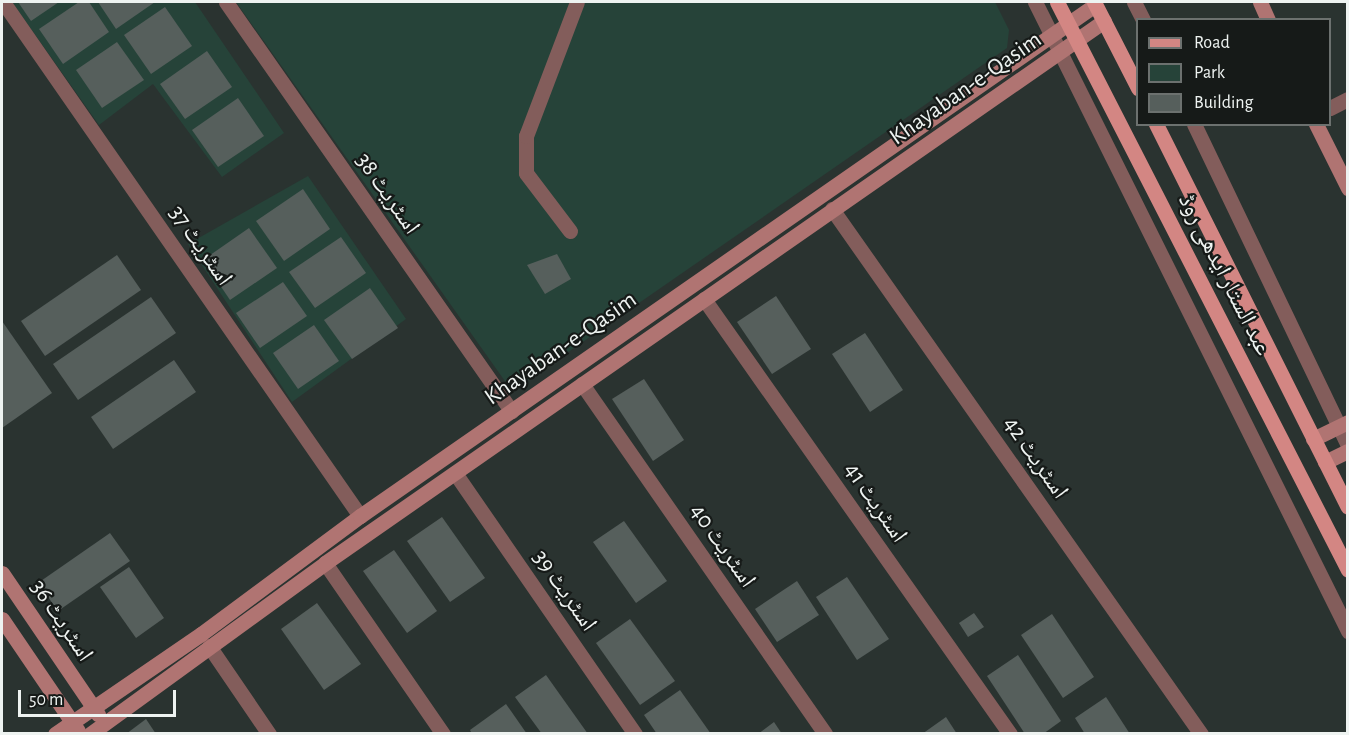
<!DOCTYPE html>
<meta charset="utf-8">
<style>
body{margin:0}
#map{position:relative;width:1349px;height:735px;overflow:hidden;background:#2a3330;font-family:"Alegreya Sans","Noto Naskh Arabic",sans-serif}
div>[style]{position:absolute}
.green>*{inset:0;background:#264339}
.building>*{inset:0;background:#565f5c}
.street>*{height:15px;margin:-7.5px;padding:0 7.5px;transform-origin:7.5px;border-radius:7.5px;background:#835d5b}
.secondary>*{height:15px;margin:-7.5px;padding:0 7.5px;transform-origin:7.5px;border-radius:7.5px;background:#b07472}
.primary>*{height:15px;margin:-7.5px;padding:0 7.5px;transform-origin:7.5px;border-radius:7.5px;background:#d38683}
span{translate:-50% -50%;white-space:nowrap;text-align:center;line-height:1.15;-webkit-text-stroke:4.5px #161a18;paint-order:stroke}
.street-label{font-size:24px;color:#eef3f1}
.frame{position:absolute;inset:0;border:3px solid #eef3f1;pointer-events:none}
.legend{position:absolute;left:1136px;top:18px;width:195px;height:108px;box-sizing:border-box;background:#161a18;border:2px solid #6c716f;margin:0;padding:8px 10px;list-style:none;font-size:18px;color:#eef3f1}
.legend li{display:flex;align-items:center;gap:12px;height:30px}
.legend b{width:30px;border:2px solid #6c716f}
.scale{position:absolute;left:18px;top:690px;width:158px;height:27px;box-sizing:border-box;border:3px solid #eef3f1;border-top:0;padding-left:8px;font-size:18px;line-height:21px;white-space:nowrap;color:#eef3f1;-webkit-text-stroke:4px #161a18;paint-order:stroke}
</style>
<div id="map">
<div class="green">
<div style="clip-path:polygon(12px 2px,195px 2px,284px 133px,222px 177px,153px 84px,99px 125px)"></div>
<div style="clip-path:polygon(236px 2px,995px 2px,1009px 30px,1007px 48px,512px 391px)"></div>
<div style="clip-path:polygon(308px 176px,406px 319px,292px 402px,188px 244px)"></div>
</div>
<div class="building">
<div style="clip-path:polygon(18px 2px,59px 2px,31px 21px)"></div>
<div style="clip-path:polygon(79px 2px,89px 2px,109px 32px,63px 64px,39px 29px)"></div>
<div style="clip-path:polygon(98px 2px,155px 2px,116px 29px)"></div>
<div style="clip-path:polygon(165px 7px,192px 46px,151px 74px,124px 35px)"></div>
<div style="clip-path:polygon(117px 42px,144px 80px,102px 108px,76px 70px)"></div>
<div style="clip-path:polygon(207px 51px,232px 87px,185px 119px,160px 84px)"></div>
<div style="clip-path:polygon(238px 98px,264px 136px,218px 167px,192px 130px)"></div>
<div style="clip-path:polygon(303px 189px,330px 229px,284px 261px,256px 221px)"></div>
<div style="clip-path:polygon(249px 228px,277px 268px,230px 300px,203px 260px)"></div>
<div style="clip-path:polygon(341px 237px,366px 273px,315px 308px,289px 272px)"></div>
<div style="clip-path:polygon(557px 254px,571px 279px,545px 294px,527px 265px)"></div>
<div style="clip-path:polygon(117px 255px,141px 290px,45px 356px,21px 321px)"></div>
<div style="clip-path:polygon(283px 282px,307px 316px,260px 348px,236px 313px)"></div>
<div style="clip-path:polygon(370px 288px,398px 328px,352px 359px,324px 320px)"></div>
<div style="clip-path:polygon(776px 296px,811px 349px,772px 374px,737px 322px)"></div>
<div style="clip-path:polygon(151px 297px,176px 333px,78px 400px,53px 364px)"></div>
<div style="clip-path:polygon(2px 321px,52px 393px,2px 428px)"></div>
<div style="clip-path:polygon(314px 325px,339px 361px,298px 389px,273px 353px)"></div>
<div style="clip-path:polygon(865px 333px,903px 390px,870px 412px,832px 354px)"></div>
<div style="clip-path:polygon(174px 360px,196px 392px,113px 449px,91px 417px)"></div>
<div style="clip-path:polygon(644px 379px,684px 440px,653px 461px,612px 399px)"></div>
<div style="clip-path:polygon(442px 517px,485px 578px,450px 602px,407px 541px)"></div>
<div style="clip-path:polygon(624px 521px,667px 581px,636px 603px,593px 542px)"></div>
<div style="clip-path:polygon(110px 533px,130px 561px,58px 611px,38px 583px)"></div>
<div style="clip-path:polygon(394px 550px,437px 611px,407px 633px,363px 571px)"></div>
<div style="clip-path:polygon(129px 567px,164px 618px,136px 638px,100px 587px)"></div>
<div style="clip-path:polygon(847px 577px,889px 639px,857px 660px,816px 597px)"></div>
<div style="clip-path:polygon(797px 581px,819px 615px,777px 642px,755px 609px)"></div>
<div style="clip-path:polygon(317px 603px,361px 664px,324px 690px,281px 629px)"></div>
<div style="clip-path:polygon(974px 613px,984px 627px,968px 637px,959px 623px)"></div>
<div style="clip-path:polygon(1052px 614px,1094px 677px,1063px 698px,1021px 635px)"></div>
<div style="clip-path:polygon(630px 619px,675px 681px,640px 705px,596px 643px)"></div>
<div style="clip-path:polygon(1018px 655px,1061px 721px,1043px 734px,1025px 734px,987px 676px)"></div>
<div style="clip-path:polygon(546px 675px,588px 734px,542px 734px,515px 697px)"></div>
<div style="clip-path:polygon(680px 690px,711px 734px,657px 734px,644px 715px)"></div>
<div style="clip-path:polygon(1106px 697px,1130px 734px,1085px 734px,1075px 718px)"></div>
<div style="clip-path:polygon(506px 704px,527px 734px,472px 734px,470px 730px)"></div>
<div style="clip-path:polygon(946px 717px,957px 734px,922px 734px)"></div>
<div style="clip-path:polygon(146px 719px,156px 734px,126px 734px)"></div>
<div style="clip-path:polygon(774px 722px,782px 734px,758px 734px)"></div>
</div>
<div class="street">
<div style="left:3px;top:2px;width:626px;rotate:55.22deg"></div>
<div style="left:226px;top:2px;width:499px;rotate:55.1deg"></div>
<div style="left:1035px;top:2px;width:703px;rotate:63.54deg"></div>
<div style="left:1134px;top:2px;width:20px;rotate:63deg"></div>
<div style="left:1330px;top:108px;width:20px;rotate:-27deg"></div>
<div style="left:1194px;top:124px;width:357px;rotate:64.4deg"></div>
<div style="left:832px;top:209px;width:642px;rotate:54.9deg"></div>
<div style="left:570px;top:231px;width:73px;rotate:-127.2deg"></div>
<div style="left:526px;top:173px;width:37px;rotate:-90deg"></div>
<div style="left:526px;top:136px;width:143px;rotate:-69.2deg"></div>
<div style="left:704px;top:299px;width:532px;rotate:54.88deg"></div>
<div style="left:582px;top:384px;width:426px;rotate:55.2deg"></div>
<div style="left:455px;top:473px;width:317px;rotate:55.4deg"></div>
<div style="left:325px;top:563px;width:208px;rotate:55.4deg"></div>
<div style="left:209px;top:646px;width:107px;rotate:55.7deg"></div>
</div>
<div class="secondary">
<div style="left:1260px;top:2px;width:20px;rotate:66deg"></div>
<div style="left:1316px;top:124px;width:72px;rotate:63.4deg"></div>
<div style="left:1313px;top:439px;width:39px;rotate:-26deg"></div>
<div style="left:1325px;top:462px;width:25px;rotate:-26deg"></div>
<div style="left:2px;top:573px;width:171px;rotate:55.8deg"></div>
<div style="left:2px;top:619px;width:135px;rotate:55.8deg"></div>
<div style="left:55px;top:734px;width:177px;rotate:-34.4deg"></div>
<div style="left:201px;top:634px;width:198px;rotate:-36.6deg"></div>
<div style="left:360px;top:516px;width:895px;rotate:-34.81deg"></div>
<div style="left:90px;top:734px;width:291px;rotate:-36deg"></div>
<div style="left:325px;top:563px;width:949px;rotate:-34.83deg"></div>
</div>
<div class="primary">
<div style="left:1057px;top:2px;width:638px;rotate:62.87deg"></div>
<div style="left:1094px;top:2px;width:97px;rotate:62.9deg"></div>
<div style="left:1156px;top:124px;width:428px;rotate:63.4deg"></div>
</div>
<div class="street-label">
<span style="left:966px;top:89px;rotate:-35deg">Khayaban-e-Qasim</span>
<span style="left:387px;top:194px;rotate:55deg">اسٹریٹ 38</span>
<span style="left:200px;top:246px;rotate:55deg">اسٹریٹ 37</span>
<span style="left:1224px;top:275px;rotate:63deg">عبد الستار ایدھی روڈ</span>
<span style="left:561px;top:349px;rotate:-35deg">Khayaban-e-Qasim</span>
<span style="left:1035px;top:458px;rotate:55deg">اسٹریٹ 42</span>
<span style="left:875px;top:503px;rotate:55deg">اسٹریٹ 41</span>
<span style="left:722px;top:546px;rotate:55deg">اسٹریٹ 40</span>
<span style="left:564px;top:591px;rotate:55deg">اسٹریٹ 39</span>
<span style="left:61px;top:621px;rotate:56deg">اسٹریٹ 36</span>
</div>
<div class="frame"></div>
<ul class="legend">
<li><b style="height:8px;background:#d38683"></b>Road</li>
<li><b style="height:16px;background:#264339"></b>Park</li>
<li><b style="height:16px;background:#565f5c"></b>Building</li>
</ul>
<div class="scale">50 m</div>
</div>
